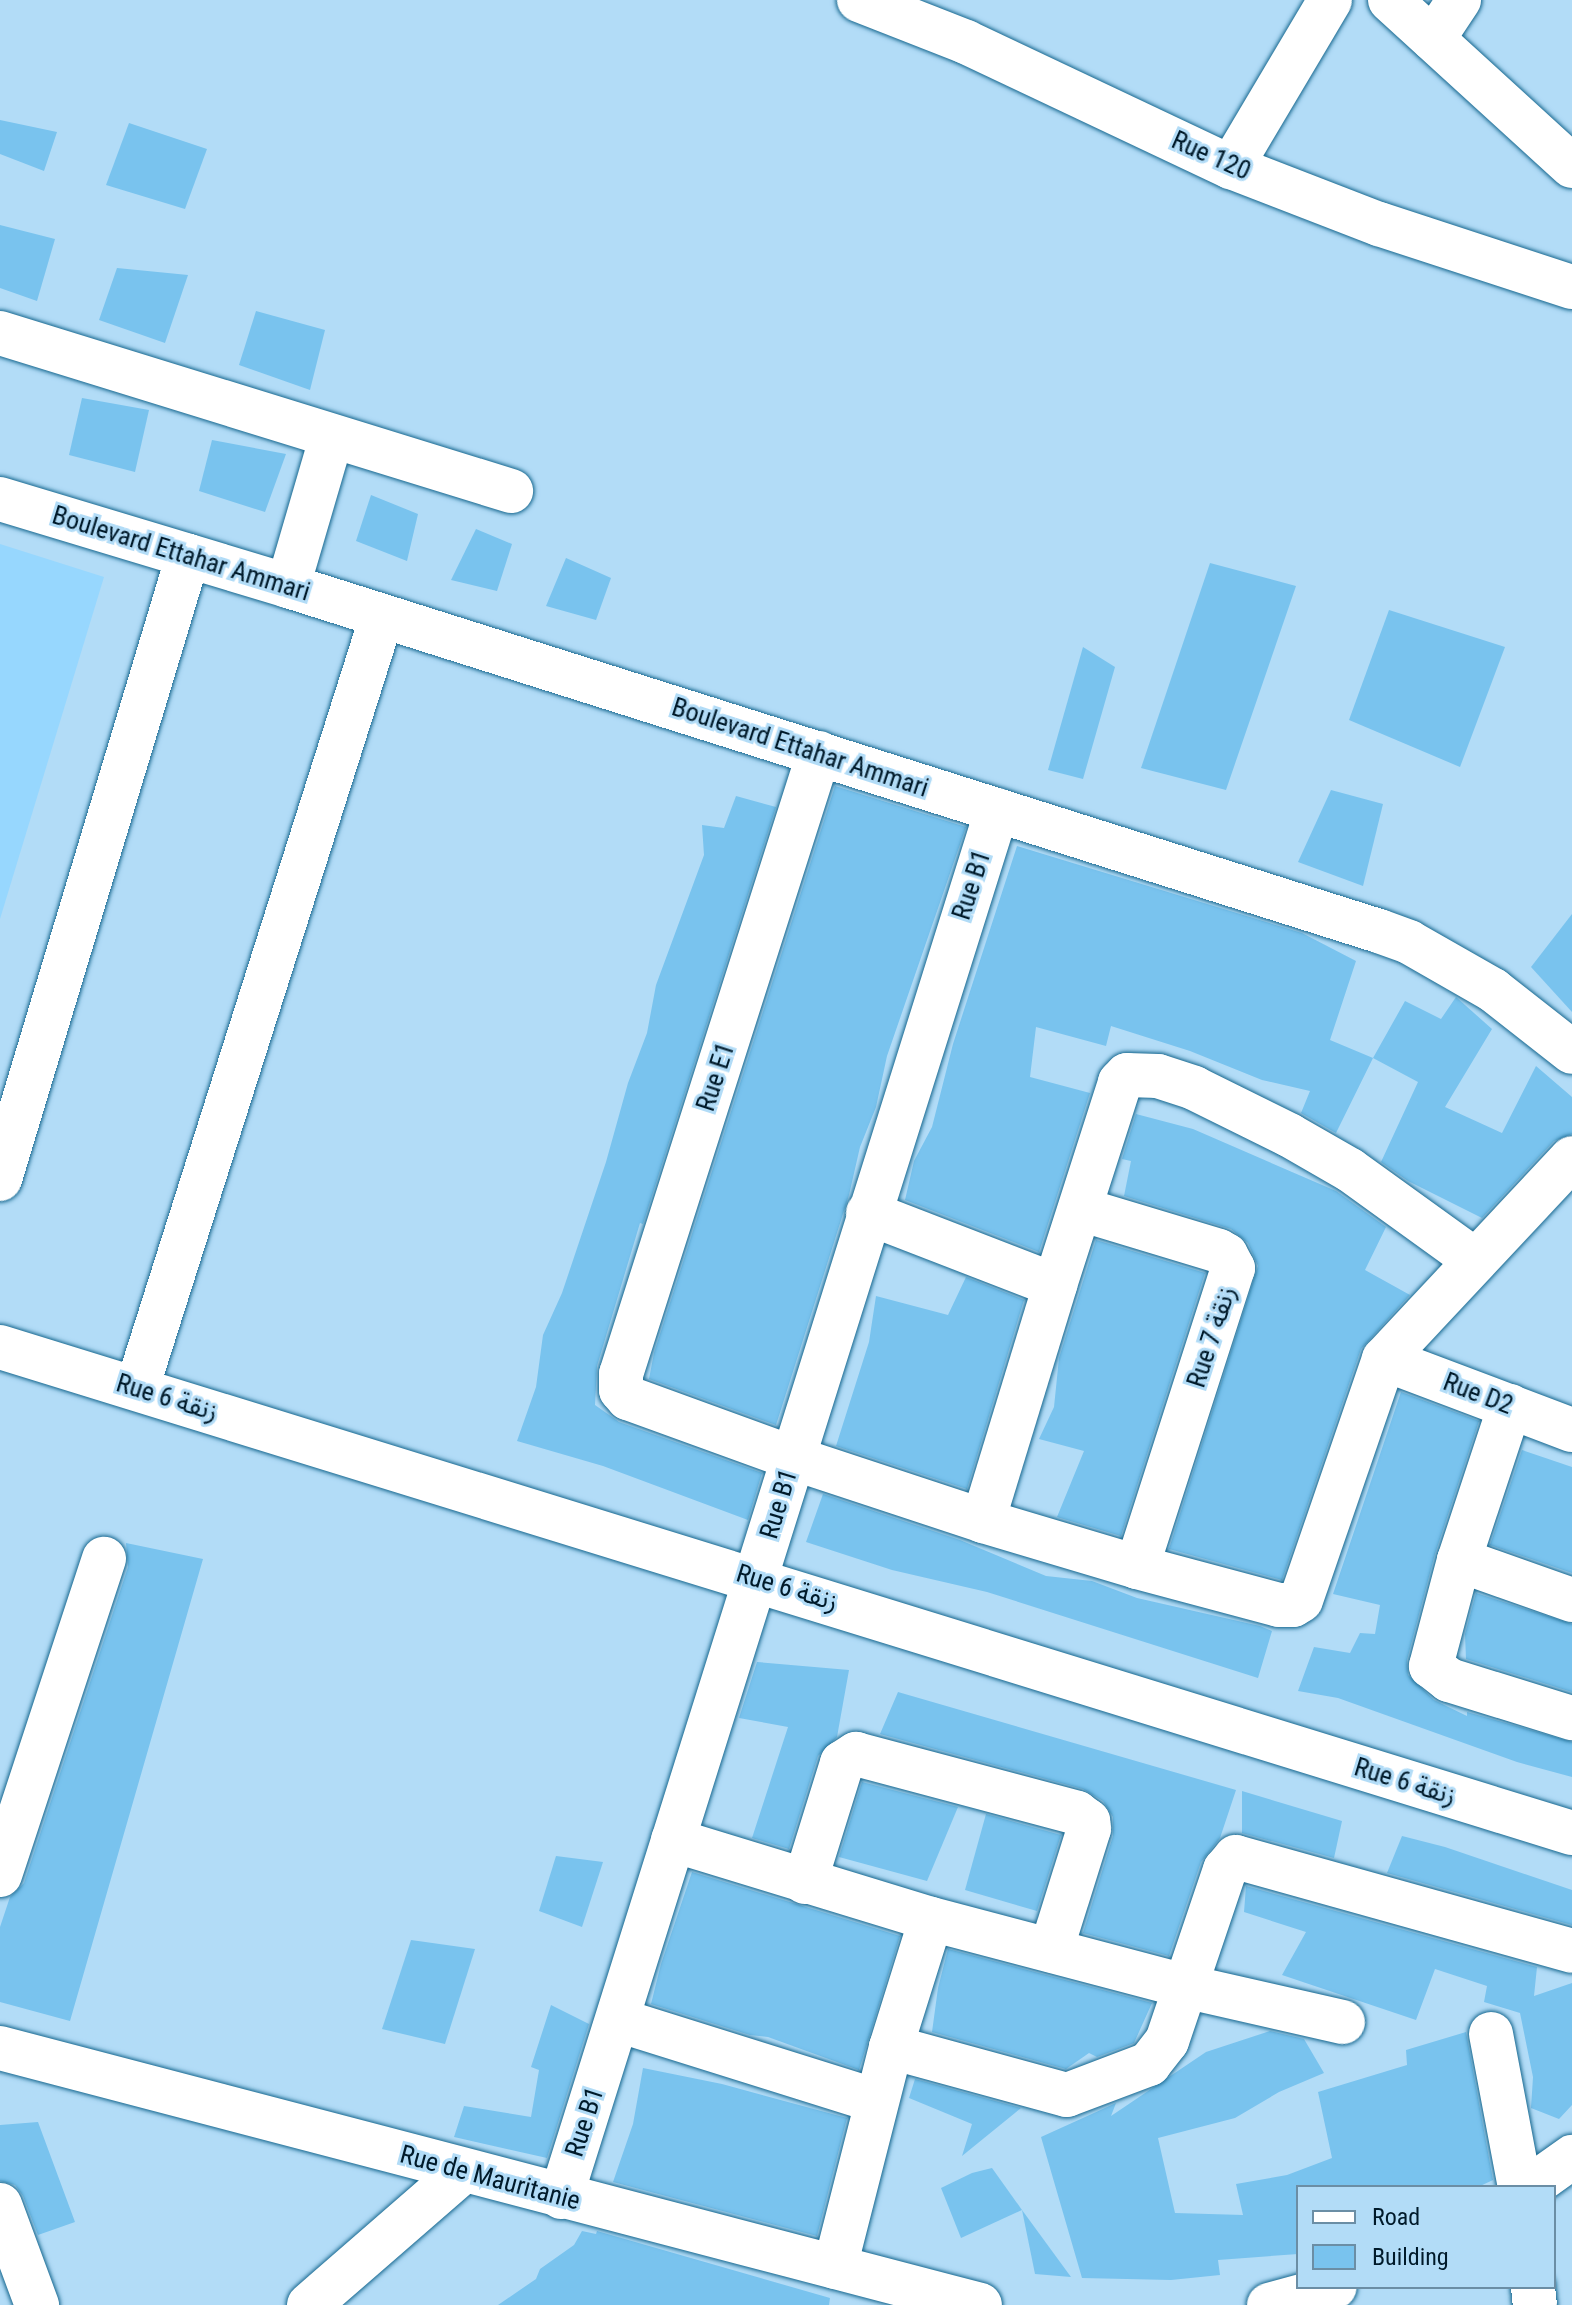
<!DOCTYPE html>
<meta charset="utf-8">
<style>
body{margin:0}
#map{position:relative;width:1572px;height:2305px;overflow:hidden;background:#b2dcf7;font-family:"Roboto Condensed","Noto Sans Arabic",sans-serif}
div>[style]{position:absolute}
.built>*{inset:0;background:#97d7fe}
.building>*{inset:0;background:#79c3ee}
.roads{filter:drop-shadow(0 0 2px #16678f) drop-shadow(0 0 2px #16678f)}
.minor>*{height:44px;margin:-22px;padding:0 22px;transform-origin:22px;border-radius:22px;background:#fff}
span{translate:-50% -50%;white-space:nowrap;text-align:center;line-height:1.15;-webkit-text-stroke:6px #b2dcf7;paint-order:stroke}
.street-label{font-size:26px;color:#001a2a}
.legend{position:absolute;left:1296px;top:2185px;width:260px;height:104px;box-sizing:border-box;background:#b2dcf7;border:2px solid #6b8ea5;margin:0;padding:10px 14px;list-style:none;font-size:24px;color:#001a2a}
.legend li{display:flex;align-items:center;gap:16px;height:40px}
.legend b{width:40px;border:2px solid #6b8ea5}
</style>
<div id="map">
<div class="built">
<div style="clip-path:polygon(0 544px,104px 577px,0 919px)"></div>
</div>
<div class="building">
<div style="clip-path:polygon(0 120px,57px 132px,44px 171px,0 154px)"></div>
<div style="clip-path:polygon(129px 123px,207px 149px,185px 209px,106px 185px)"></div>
<div style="clip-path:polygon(0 225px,55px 239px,37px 301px,0 288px)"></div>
<div style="clip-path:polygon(117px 268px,188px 275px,165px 343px,99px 320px)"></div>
<div style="clip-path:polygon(256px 311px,325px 330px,310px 390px,239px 365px)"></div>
<div style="clip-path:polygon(82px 398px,149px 410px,135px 472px,69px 455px)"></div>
<div style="clip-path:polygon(212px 440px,286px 454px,265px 512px,199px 491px)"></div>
<div style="clip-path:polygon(371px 495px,418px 514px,407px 561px,356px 541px)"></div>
<div style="clip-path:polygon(476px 529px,512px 544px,497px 591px,451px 580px)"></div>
<div style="clip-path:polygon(566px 558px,611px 578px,596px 620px,546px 606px)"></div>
<div style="clip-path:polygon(1210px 563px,1296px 586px,1226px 790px,1141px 768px)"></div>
<div style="clip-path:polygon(1389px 610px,1505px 647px,1460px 767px,1349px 720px)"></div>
<div style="clip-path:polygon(1083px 647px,1115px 667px,1083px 779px,1048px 770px)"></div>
<div style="clip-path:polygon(835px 786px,966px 827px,887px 1056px,876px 1107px,860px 1147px,849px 1195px,776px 1425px,649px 1379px,654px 1353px)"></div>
<div style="clip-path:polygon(1331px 790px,1383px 804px,1363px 886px,1298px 862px)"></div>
<div style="clip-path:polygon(736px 796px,776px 807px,643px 1224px,640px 1223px,597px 1366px,595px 1405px,619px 1422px,762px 1473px,748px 1520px,603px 1466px,517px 1441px,536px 1387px,543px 1335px,562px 1293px,606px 1162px,628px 1083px,647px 1033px,656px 985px,704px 855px,702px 825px,724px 828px)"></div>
<div style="clip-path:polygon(1017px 846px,1302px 933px,1356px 961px,1330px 1040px,1373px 1058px,1336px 1133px,1301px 1113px,1310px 1091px,1262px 1080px,1190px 1051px,1111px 1026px,1106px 1046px,1036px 1027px,1030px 1077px,1090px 1093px,1039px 1252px,905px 1200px,914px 1161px,932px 1127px,953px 1044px)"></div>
<div style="clip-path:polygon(1572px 914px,1572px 1012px,1531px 967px)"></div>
<div style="clip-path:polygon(1456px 997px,1492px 1029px,1445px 1107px,1502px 1133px,1536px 1066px,1572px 1097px,1572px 1134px,1554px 1141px,1482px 1218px,1408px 1181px,1381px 1162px,1418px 1082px,1373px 1058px,1405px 1001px,1441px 1019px)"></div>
<div style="clip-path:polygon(1136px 1114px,1193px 1129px,1336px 1191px,1386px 1227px,1365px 1270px,1410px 1295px,1361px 1349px,1282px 1580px,1169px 1549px,1258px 1266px,1248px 1243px,1231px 1229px,1124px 1196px,1131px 1161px,1122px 1159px)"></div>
<div style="clip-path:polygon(1096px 1240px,1205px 1273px,1121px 1536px,1057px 1517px,1084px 1451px,1039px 1439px,1054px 1407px,1059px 1358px)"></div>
<div style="clip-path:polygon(966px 1277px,1024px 1300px,967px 1489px,836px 1446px,869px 1342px,876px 1296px,948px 1315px)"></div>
<div style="clip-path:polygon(1401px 1392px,1479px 1421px,1435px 1554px,1407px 1660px,1408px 1675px,1434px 1700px,1467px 1716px,1467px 1712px,1572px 1742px,1572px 1777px,1517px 1762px,1338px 1698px,1298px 1691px,1314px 1647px,1350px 1653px,1360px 1633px,1375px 1634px,1380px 1605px,1333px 1594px)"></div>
<div style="clip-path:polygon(1522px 1450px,1572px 1467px,1572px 1573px,1490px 1545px)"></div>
<div style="clip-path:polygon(823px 1494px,960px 1540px,1046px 1576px,1092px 1581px,1137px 1598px,1260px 1626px,1272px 1631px,1258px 1678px,987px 1592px,892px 1570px,806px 1542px)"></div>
<div style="clip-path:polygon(126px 1543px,203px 1559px,70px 2021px,0 2002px,0 1927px,10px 1897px,24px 1883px,128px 1567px)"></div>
<div style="clip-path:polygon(1476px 1593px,1572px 1624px,1572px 1692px,1466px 1659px,1465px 1634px)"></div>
<div style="clip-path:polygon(757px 1662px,849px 1670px,837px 1737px,818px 1756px,789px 1849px,752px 1838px,788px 1727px,739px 1718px)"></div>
<div style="clip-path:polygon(898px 1692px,1236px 1790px,1220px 1838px,1201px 1862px,1169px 1956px,1083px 1933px,1113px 1836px,1113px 1817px,1103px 1801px,1083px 1789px,880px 1734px)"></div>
<div style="clip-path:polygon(862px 1782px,958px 1807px,927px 1881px,839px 1857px)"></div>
<div style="clip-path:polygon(1242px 1791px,1342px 1821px,1334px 1858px,1242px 1833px)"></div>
<div style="clip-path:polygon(986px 1814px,1061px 1835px,1037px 1911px,965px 1890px)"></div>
<div style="clip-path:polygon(1402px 1836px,1445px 1847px,1572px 1890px,1572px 1925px,1387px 1873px)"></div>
<div style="clip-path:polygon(556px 1856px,603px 1862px,582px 1927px,539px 1911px)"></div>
<div style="clip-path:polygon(692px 1872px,900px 1936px,859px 2070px,768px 2037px,750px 2035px,651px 2004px,661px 1964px)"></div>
<div style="clip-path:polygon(1246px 1886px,1537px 1967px,1534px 1996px,1572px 1983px,1572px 2105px,1559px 2119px,1531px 2108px,1533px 2077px,1520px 2013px,1484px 2002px,1487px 1986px,1435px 1969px,1416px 2020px,1282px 1975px,1306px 1932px,1244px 1912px)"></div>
<div style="clip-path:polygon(411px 1940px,475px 1949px,445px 2044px,382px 2029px)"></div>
<div style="clip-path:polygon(948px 1949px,1152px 2003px,1134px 2043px,1097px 2057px,1089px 2053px,1066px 2069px,932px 2032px,938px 1988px)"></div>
<div style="clip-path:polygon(551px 2005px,589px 2024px,547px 2158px,454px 2137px,464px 2106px,531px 2117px,539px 2070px,531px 2067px)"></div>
<div style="clip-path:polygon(1270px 2031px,1304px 2039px,1324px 2073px,1279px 2092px,1235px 2118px,1158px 2138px,1175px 2213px,1243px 2215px,1236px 2184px,1287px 2175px,1332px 2158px,1318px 2092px,1407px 2065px,1406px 2050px,1466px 2032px,1493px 2180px,1478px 2187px,1298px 2187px,1298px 2254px,1218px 2260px,1220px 2275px,1171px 2280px,1082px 2278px,1041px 2137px,1116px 2103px,1111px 2116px,1206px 2052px)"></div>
<div style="clip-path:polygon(643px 2068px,722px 2084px,847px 2118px,817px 2236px,613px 2182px,633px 2124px)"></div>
<div style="clip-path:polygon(915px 2079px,1021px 2108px,962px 2156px,972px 2124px,909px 2098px)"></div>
<div style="clip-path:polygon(38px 2122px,75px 2222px,38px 2235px,23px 2196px,15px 2185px,0 2181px,0 2125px)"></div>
<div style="clip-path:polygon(992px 2168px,1022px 2210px,961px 2238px,941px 2188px,972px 2173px)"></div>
<div style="clip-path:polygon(1022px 2210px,1071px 2277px,1035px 2274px)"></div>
<div style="clip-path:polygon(582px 2231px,596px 2234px,597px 2231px,830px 2298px,829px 2305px,498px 2305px,536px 2279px,540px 2269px,574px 2245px)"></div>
</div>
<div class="roads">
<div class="minor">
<div style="left:859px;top:0;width:115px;rotate:21.4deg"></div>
<div style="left:966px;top:42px;width:293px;rotate:25.3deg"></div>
<div style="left:1231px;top:167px;width:159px;rotate:21.1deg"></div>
<div style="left:1379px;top:224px;width:203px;rotate:18.1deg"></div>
<div style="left:1390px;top:0;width:246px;rotate:42.4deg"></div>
<div style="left:1433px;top:39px;width:47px;rotate:-56.3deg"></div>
<div style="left:1231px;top:167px;width:194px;rotate:-59.3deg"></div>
<div style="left:0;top:333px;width:535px;rotate:17.18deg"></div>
<div style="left:0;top:499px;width:301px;rotate:16.8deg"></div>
<div style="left:288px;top:586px;width:1144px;rotate:17.55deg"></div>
<div style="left:1379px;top:931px;width:32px;rotate:20deg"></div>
<div style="left:1409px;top:942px;width:97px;rotate:29.7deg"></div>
<div style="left:1493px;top:990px;width:100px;rotate:38.1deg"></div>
<div style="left:288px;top:586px;width:156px;rotate:-73.7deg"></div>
<div style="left:819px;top:753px;width:652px;rotate:107.68deg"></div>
<div style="left:621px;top:1374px;width:16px;rotate:90deg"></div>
<div style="left:621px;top:1390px;width:11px;rotate:49deg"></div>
<div style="left:628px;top:1398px;width:176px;rotate:20deg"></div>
<div style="left:793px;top:1458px;width:200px;rotate:18.3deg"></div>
<div style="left:983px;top:1521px;width:161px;rotate:16.6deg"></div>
<div style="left:1137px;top:1567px;width:147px;rotate:15deg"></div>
<div style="left:1279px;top:1605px;width:14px"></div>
<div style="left:1293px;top:1605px;width:9px;rotate:-32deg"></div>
<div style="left:1301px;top:1600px;width:255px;rotate:-71deg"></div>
<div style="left:1384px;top:1359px;width:275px;rotate:-46.9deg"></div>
<div style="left:0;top:1179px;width:651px;rotate:-73.21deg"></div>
<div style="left:1080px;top:1209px;width:145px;rotate:16.8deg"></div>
<div style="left:1219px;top:1251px;width:8px;rotate:30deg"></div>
<div style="left:1226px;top:1255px;width:15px;rotate:62deg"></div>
<div style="left:1233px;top:1268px;width:314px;rotate:107.8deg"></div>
<div style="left:868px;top:1213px;width:200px;rotate:21.1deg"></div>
<div style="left:0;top:1347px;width:1645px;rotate:17.18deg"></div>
<div style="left:1384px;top:1359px;width:201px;rotate:20.7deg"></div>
<div style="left:137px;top:1388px;width:810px;rotate:-72.39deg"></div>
<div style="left:1510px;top:1406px;width:162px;rotate:108.3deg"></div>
<div style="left:1459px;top:1560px;width:110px;rotate:104.8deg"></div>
<div style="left:1431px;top:1666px;width:23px;rotate:38deg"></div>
<div style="left:1449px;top:1680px;width:129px;rotate:17.2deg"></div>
<div style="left:983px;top:1521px;width:247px;rotate:-73deg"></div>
<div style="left:1055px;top:1285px;width:213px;rotate:-72.2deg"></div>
<div style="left:1120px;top:1082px;width:10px;rotate:-45deg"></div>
<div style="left:1127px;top:1075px;width:31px;rotate:2deg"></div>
<div style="left:1158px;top:1076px;width:38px;rotate:18deg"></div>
<div style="left:1194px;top:1088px;width:106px;rotate:26.3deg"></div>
<div style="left:1289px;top:1135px;width:70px;rotate:29.8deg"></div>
<div style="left:1350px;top:1170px;width:154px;rotate:35.8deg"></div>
<div style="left:1459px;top:1560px;width:120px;rotate:19.5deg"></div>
<div style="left:673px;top:1840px;width:270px;rotate:17deg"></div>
<div style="left:931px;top:1919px;width:262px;rotate:14.8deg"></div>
<div style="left:1184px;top:1986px;width:163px;rotate:12.8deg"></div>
<div style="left:0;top:1875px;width:333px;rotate:-71.8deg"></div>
<div style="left:805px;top:1882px;width:125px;rotate:-72.7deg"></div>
<div style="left:842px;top:1763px;width:17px;rotate:-33deg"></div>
<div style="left:856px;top:1754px;width:229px;rotate:14.9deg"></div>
<div style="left:1077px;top:1813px;width:14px;rotate:36deg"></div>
<div style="left:1088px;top:1821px;width:8px;rotate:83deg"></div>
<div style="left:1089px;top:1829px;width:127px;rotate:107.4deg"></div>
<div style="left:618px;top:2020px;width:270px;rotate:17.4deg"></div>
<div style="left:1491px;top:2034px;width:156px;rotate:79.3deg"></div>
<div style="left:891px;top:2047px;width:182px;rotate:15.3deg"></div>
<div style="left:1067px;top:2095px;width:88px;rotate:-20.7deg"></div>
<div style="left:1149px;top:2064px;width:29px;rotate:-52deg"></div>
<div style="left:1167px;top:2041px;width:181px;rotate:-71.3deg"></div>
<div style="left:1225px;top:1870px;width:17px;rotate:-50deg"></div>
<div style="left:1236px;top:1857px;width:349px;rotate:15.6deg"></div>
<div style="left:0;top:2048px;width:1013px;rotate:14.69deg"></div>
<div style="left:1530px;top:2187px;width:52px;rotate:-35.5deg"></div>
<div style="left:561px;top:2197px;width:1454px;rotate:-72.55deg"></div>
<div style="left:0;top:2205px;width:107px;rotate:69.7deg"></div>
<div style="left:835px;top:2267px;width:227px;rotate:-75.7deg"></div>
<div style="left:891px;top:2047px;width:134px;rotate:-72.6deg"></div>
<div style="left:1533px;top:2287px;width:18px;rotate:84deg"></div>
<div style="left:309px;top:2305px;width:204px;rotate:-41deg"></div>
<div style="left:1269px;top:2305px;width:68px;rotate:-15.3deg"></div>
</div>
</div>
<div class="street-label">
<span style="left:1211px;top:156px;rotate:24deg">Rue 120</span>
<span style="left:181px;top:554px;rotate:17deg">Boulevard Ettahar Ammari</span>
<span style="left:800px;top:748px;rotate:18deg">Boulevard Ettahar Ammari</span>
<span style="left:972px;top:885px;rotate:-72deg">Rue B1</span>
<span style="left:716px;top:1077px;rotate:-72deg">Rue E1</span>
<span style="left:1212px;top:1337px;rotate:-72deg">Rue 7 زنقة</span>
<span style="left:1478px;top:1394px;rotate:21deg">Rue D2</span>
<span style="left:167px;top:1398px;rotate:17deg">Rue 6 زنقة</span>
<span style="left:779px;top:1504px;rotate:-73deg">Rue B1</span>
<span style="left:787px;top:1588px;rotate:17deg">Rue 6 زنقة</span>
<span style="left:1405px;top:1782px;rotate:17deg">Rue 6 زنقة</span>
<span style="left:585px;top:2122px;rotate:-72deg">Rue B1</span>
<span style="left:490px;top:2178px;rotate:15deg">Rue de Mauritanie</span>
</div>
<ul class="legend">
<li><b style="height:10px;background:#fff"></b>Road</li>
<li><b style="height:22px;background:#79c3ee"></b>Building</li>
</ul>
</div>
